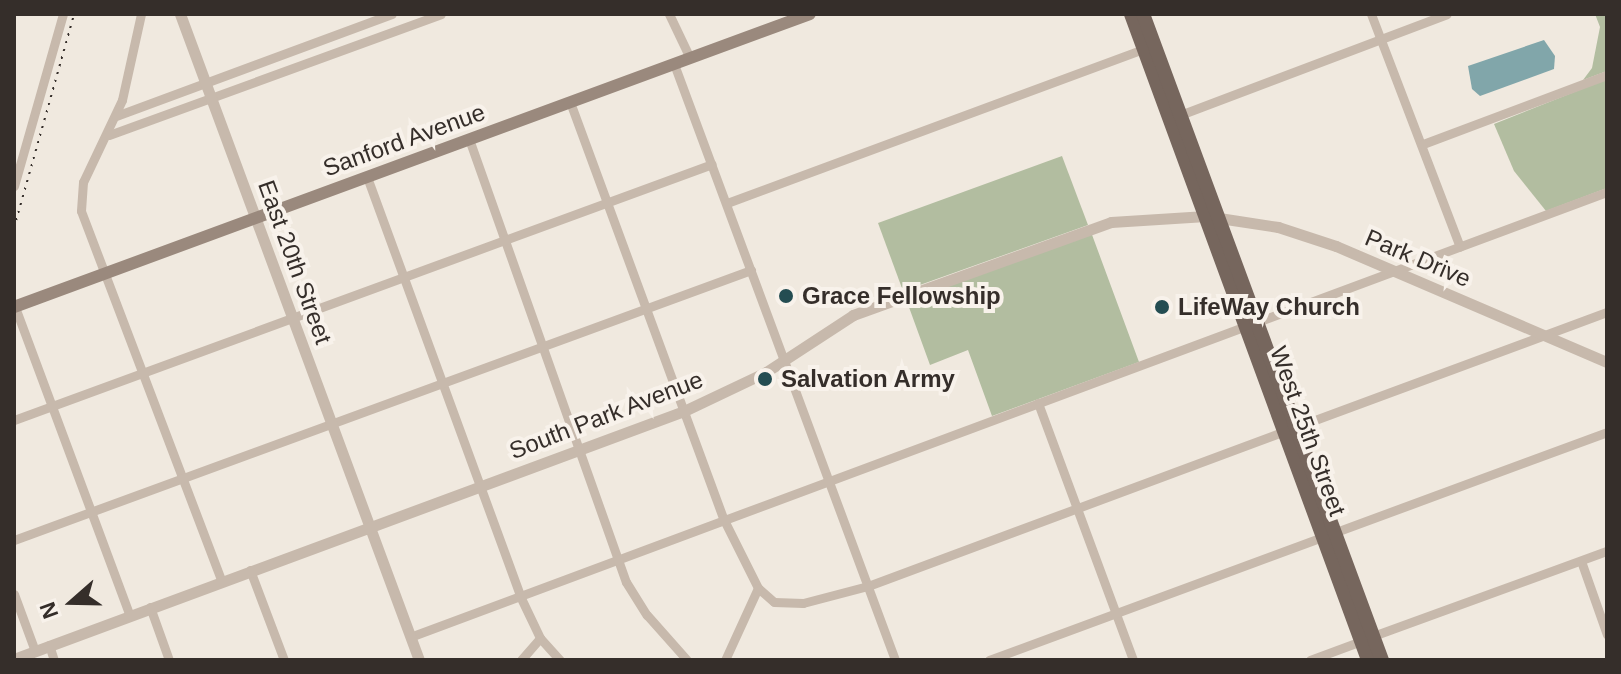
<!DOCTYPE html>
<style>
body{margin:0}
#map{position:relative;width:1621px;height:674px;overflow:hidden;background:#f0e9df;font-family:Helvetica,sans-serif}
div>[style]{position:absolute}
.green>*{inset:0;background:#b2bda0}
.water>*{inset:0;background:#81a6aa}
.minor>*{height:9px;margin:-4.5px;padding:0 4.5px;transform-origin:4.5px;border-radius:4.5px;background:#c7b9ac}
.tertiary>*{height:11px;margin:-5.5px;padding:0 5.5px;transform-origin:5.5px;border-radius:5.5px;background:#c7b9ac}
.secondary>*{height:12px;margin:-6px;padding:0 6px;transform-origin:6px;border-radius:6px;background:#9a897d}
.primary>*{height:14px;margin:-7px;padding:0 7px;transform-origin:7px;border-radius:7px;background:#76665d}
.rail>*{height:2px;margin-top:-1px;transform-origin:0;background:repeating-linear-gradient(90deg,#352e2a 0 2px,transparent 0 8px)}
.dots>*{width:22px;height:22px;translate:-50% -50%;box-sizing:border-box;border:4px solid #f8f2eb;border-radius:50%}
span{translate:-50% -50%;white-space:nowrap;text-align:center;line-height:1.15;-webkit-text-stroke:8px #f8f2eb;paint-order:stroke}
.street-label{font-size:24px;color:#352e2a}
.poi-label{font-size:24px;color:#352e2a;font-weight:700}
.left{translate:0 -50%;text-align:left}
.frame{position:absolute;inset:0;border:16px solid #352e2a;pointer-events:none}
.north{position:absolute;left:32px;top:562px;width:80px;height:80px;-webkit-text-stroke:6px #f8f2eb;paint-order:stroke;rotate:250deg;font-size:22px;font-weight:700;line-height:32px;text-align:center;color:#352e2a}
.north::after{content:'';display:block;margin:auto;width:28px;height:36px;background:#352e2a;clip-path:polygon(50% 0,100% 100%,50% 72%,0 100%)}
</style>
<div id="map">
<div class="green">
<div style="clip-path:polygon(1595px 14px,1607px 14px,1607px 71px,1583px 80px,1592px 68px,1600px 27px)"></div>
<div style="clip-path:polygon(1607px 79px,1607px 188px,1546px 211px,1514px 171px,1494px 124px)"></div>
<div style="clip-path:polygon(1062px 156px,1088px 225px,903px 291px,878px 223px)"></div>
<div style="clip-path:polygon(1091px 232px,1139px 362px,992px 416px,968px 350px,930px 365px,906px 299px)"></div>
</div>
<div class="water">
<div style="clip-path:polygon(1544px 40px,1555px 56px,1554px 69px,1480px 96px,1472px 89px,1468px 66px)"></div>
</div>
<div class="minor">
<div style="left:141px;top:14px;width:88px;rotate:102.5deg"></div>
<div style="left:122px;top:100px;width:91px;rotate:115.4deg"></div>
<div style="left:83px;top:182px;width:29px;rotate:94deg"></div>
<div style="left:81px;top:211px;width:395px;rotate:69.2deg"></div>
<div style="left:669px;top:14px;width:49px;rotate:64.5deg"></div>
<div style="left:1371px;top:14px;width:249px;rotate:69.1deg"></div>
<div style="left:674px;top:64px;width:636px;rotate:69.65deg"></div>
<div style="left:570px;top:102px;width:445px;rotate:69.8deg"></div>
<div style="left:724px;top:520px;width:76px;rotate:63.4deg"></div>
<div style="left:758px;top:588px;width:21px;rotate:41deg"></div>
<div style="left:774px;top:602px;width:29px;rotate:2deg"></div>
<div style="left:803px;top:603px;width:67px;rotate:-14.7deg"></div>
<div style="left:868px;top:586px;width:444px;rotate:-20.4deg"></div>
<div style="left:1180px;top:115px;width:285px;rotate:-20.7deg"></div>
<div style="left:116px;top:116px;width:294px;rotate:-20.3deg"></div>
<div style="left:109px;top:135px;width:353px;rotate:-20deg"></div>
<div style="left:469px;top:139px;width:470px;rotate:70.5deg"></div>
<div style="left:626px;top:582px;width:39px;rotate:58deg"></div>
<div style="left:647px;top:615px;width:60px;rotate:48.4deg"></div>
<div style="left:1423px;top:144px;width:197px;rotate:-20.6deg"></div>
<div style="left:367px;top:177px;width:446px;rotate:69.9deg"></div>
<div style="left:520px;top:596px;width:47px;rotate:64.5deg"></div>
<div style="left:540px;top:638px;width:30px;rotate:48deg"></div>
<div style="left:14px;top:186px;width:179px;rotate:-74.1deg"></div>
<div style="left:727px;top:203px;width:445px;rotate:-20.3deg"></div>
<div style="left:15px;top:307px;width:327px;rotate:69.6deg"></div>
<div style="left:1257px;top:322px;width:373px;rotate:-20.4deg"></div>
<div style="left:1038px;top:403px;width:274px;rotate:69.7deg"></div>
<div style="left:14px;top:420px;width:743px;rotate:-20.14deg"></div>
<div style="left:1296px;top:427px;width:332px;rotate:-20.3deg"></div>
<div style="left:14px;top:540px;width:785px;rotate:-20.12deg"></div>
<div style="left:1581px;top:561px;width:78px;rotate:70.6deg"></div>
<div style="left:250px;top:570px;width:96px;rotate:69.3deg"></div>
<div style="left:14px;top:594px;width:61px;rotate:69.8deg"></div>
<div style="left:150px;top:607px;width:56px;rotate:70.3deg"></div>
<div style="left:1373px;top:636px;width:249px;rotate:-20deg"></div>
<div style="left:410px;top:637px;width:892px;rotate:-20.41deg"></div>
<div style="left:49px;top:645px;width:16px;rotate:72deg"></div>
<div style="left:521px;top:660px;width:29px;rotate:-49deg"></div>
<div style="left:725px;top:660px;width:79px;rotate:-65.4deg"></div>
<div style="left:989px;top:660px;width:659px;rotate:-20.25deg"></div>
<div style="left:1310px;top:660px;width:54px;rotate:-20.4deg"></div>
</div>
<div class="tertiary">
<div style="left:180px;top:14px;width:689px;rotate:69.7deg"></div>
<div style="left:14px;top:659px;width:714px;rotate:-20.31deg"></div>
<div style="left:684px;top:411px;width:91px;rotate:-25.4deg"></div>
<div style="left:766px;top:372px;width:104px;rotate:-33.2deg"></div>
<div style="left:853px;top:315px;width:274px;rotate:-19.8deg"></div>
<div style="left:1111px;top:222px;width:95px;rotate:-3.6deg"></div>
<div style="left:1206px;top:216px;width:73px;rotate:8.7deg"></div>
<div style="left:1278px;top:227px;width:61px;rotate:18.1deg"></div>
<div style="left:1336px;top:246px;width:295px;rotate:23.2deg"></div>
</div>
<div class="secondary">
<div style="left:14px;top:307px;width:848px;rotate:-20.21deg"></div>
</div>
<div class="primary">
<div style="left:1131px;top:14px;width:688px;rotate:69.85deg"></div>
<div style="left:1143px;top:14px;width:689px;rotate:69.7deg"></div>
</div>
<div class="rail">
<div style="left:14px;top:228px;width:222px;rotate:-74.3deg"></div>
</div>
<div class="dots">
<div style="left:786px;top:296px;background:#244d52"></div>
<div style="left:1162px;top:307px;background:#244d52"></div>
<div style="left:765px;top:379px;background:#244d52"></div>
</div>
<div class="street-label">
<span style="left:404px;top:140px;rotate:-20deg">Sanford Avenue</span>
<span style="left:1418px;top:258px;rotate:23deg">Park Drive</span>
<span style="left:295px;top:262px;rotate:70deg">East 20th Street</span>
<span style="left:606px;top:415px;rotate:-21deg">South Park Avenue</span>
<span style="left:1308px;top:431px;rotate:70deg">West 25th Street</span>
</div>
<div class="poi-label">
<span class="left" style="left:802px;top:296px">Grace Fellowship</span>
<span class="left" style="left:1178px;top:307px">LifeWay Church</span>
<span class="left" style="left:781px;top:379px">Salvation Army</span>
</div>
<div class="frame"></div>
<div class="north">N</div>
</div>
